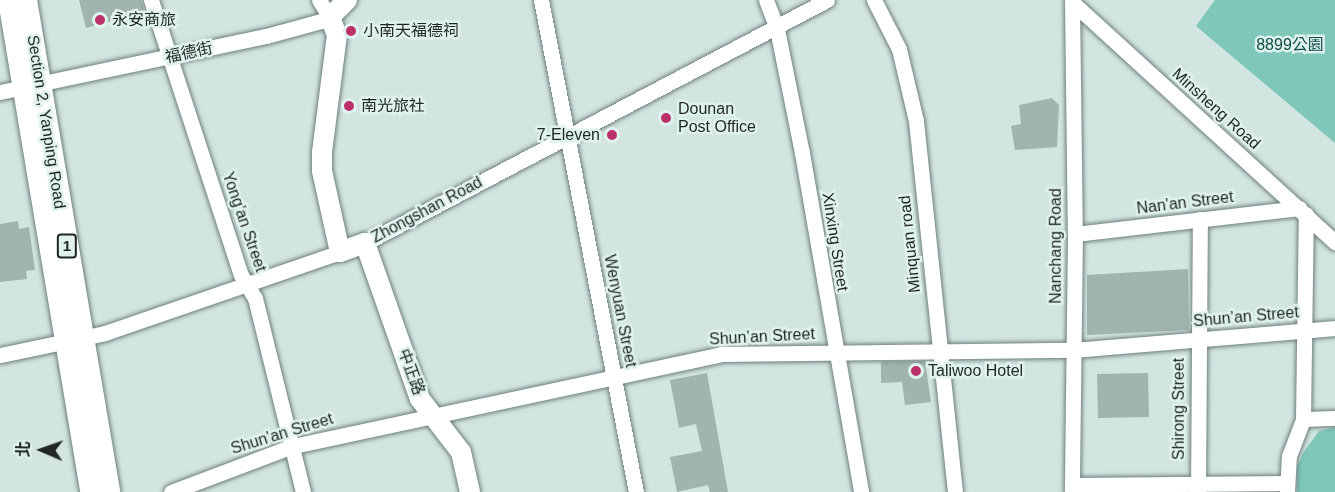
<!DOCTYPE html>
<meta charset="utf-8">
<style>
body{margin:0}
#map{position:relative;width:1335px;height:492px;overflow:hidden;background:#d2e5e1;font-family:Helvetica,"Noto Sans TC",sans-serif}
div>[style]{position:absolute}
.green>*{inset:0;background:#7ec7b9}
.building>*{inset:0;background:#a1b4b0}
.roads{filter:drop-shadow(0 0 2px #6e7f7c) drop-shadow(0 0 2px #6e7f7c)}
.minor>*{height:15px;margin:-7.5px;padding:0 7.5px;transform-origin:7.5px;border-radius:7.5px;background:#fff}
.secondary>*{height:20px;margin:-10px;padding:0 10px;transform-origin:10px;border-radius:10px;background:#fff}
.primary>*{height:22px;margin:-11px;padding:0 11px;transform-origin:11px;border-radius:11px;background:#fff}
.dots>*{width:16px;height:16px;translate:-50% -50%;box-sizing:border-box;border:3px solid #dff2ee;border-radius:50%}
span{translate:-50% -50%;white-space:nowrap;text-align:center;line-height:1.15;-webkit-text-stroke:5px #dff2ee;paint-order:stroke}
.shield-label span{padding:2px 4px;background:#dff2ee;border:2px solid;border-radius:4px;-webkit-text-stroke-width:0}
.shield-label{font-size:15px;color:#1f2624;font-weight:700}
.poi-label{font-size:16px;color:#1f2624}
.left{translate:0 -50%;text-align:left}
.right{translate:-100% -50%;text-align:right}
.park-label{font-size:16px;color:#124e46}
.street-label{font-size:16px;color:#1f2624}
.north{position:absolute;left:12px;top:420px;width:60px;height:60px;-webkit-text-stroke:4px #dff2ee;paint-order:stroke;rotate:272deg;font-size:16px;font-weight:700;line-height:24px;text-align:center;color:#1f2624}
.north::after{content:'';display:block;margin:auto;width:21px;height:27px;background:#1f2624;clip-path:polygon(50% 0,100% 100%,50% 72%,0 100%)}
</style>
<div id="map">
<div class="green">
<div style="clip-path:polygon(1215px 0,1335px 0,1335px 143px,1196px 26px)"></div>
<div style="clip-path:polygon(1335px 427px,1335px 492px,1297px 492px,1297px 467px,1303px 453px,1319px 431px)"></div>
</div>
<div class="building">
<div style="clip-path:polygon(79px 0,141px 0,145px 12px,86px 28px)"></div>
<div style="clip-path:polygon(1052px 98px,1059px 105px,1057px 147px,1015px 150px,1011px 126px,1021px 124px,1019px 105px)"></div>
<div style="clip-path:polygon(18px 221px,19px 229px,29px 227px,35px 270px,26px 271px,27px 279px,0 282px,0 224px)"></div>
<div style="clip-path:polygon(1188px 269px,1189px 330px,1087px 335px,1087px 275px)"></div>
<div style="clip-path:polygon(925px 361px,931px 402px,905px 405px,902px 382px,881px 383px,881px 362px)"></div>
<div style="clip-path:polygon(707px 373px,728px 492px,710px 492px,708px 485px,677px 492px,670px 457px,702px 451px,696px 424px,679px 428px,670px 380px)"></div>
<div style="clip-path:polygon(1148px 373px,1149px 417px,1098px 418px,1097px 374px)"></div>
</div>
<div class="roads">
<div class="minor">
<div style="left:151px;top:0;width:289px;rotate:71.9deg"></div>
<div style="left:241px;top:275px;width:27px;rotate:59deg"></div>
<div style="left:255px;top:298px;width:200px;rotate:76.1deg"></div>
<div style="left:541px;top:0;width:501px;rotate:79.07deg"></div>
<div style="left:766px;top:0;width:31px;rotate:69deg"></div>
<div style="left:777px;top:29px;width:126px;rotate:78.6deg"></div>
<div style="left:802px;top:153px;width:344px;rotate:80.1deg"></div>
<div style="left:874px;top:0;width:55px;rotate:63deg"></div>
<div style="left:899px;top:49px;width:74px;rotate:76.7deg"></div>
<div style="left:916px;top:121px;width:373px;rotate:84deg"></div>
<div style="left:1072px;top:0;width:234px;rotate:89.3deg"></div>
<div style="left:1075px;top:234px;width:258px;rotate:90.7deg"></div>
<div style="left:1073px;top:3px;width:355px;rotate:42.4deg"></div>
<div style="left:0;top:92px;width:272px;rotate:-11.9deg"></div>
<div style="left:266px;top:36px;width:57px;rotate:-15.3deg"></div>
<div style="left:321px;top:21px;width:10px;rotate:-24deg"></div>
<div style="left:330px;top:17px;width:20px;rotate:-123deg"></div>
<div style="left:1075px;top:234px;width:226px;rotate:-6.6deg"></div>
<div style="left:365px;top:243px;width:522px;rotate:-27.74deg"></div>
<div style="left:0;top:355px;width:107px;rotate:-11.8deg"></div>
<div style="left:105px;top:333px;width:249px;rotate:-19deg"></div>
<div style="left:1303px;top:419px;width:32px;rotate:-2deg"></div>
<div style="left:1072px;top:485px;width:215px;rotate:-0.5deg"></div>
<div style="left:171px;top:492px;width:130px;rotate:-20.7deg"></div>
<div style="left:293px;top:446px;width:438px;rotate:-12.1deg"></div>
<div style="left:721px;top:354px;width:352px;rotate:-0.7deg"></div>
<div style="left:1073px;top:350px;width:263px;rotate:-4.8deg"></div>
<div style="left:1198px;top:492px;width:273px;rotate:-89.6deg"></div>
<div style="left:1287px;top:492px;width:36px;rotate:-87deg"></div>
<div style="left:1289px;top:456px;width:40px;rotate:-69deg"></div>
<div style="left:1303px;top:419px;width:205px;rotate:-89.2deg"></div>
</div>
<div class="secondary">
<div style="left:347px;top:0;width:24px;rotate:135deg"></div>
<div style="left:330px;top:17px;width:19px;rotate:69deg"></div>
<div style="left:337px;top:35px;width:118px;rotate:97.3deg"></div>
<div style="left:322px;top:152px;width:19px;rotate:90deg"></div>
<div style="left:322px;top:171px;width:83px;rotate:77.5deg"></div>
<div style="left:340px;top:252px;width:27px;rotate:-20deg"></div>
<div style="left:365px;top:243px;width:165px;rotate:70.6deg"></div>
<div style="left:420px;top:399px;width:67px;rotate:52.3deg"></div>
<div style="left:461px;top:452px;width:41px;rotate:77.3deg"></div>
</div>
<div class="primary">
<div style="left:9px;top:0;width:499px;rotate:80.5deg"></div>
<div style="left:26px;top:0;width:499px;rotate:80.4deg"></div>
</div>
</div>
<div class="dots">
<div style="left:100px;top:20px;background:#bb3068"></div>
<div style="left:351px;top:31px;background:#bb3068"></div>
<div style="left:349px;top:106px;background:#bb3068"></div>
<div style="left:666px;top:118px;background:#bb3068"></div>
<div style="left:612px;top:135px;background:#bb3068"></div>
<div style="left:916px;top:371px;background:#bb3068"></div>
</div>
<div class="shield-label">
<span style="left:67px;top:246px">1</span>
</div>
<div class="poi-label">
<span class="left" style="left:112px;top:20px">永安商旅</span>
<span class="left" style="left:363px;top:31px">小南天福德祠</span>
<span class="left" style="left:361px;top:106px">南光旅社</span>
<span class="left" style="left:678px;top:118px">Dounan<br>Post Office</span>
<span class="right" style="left:600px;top:135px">7-Eleven</span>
<span class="left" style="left:928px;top:371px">Taliwoo Hotel</span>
</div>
<div class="park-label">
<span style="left:1290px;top:45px">8899公園</span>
</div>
<div class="street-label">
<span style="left:189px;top:53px;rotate:-12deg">福德街</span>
<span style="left:1216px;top:109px;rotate:42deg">Minsheng Road</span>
<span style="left:46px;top:122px;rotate:81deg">Section 2, Yanping Road</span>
<span style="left:1185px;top:203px;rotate:-7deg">Nan'an Street</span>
<span style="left:427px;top:210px;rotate:-28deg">Zhongshan Road</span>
<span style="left:244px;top:222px;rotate:71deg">Yong’an Street</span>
<span style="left:835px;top:242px;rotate:81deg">Xinxing Street</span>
<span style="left:910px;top:244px;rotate:-96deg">Minquan road</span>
<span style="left:1056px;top:246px;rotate:-90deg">Nanchang Road</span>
<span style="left:620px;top:311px;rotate:79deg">Wenyuan Street</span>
<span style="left:1246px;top:317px;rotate:-5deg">Shun’an Street</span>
<span style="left:762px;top:337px;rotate:-3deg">Shun’an Street</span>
<span style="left:411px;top:372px;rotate:70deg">中正路</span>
<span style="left:1179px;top:409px;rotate:-90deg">Shirong Street</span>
<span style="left:282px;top:434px;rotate:-17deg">Shun’an Street</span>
</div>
<div class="north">北</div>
</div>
